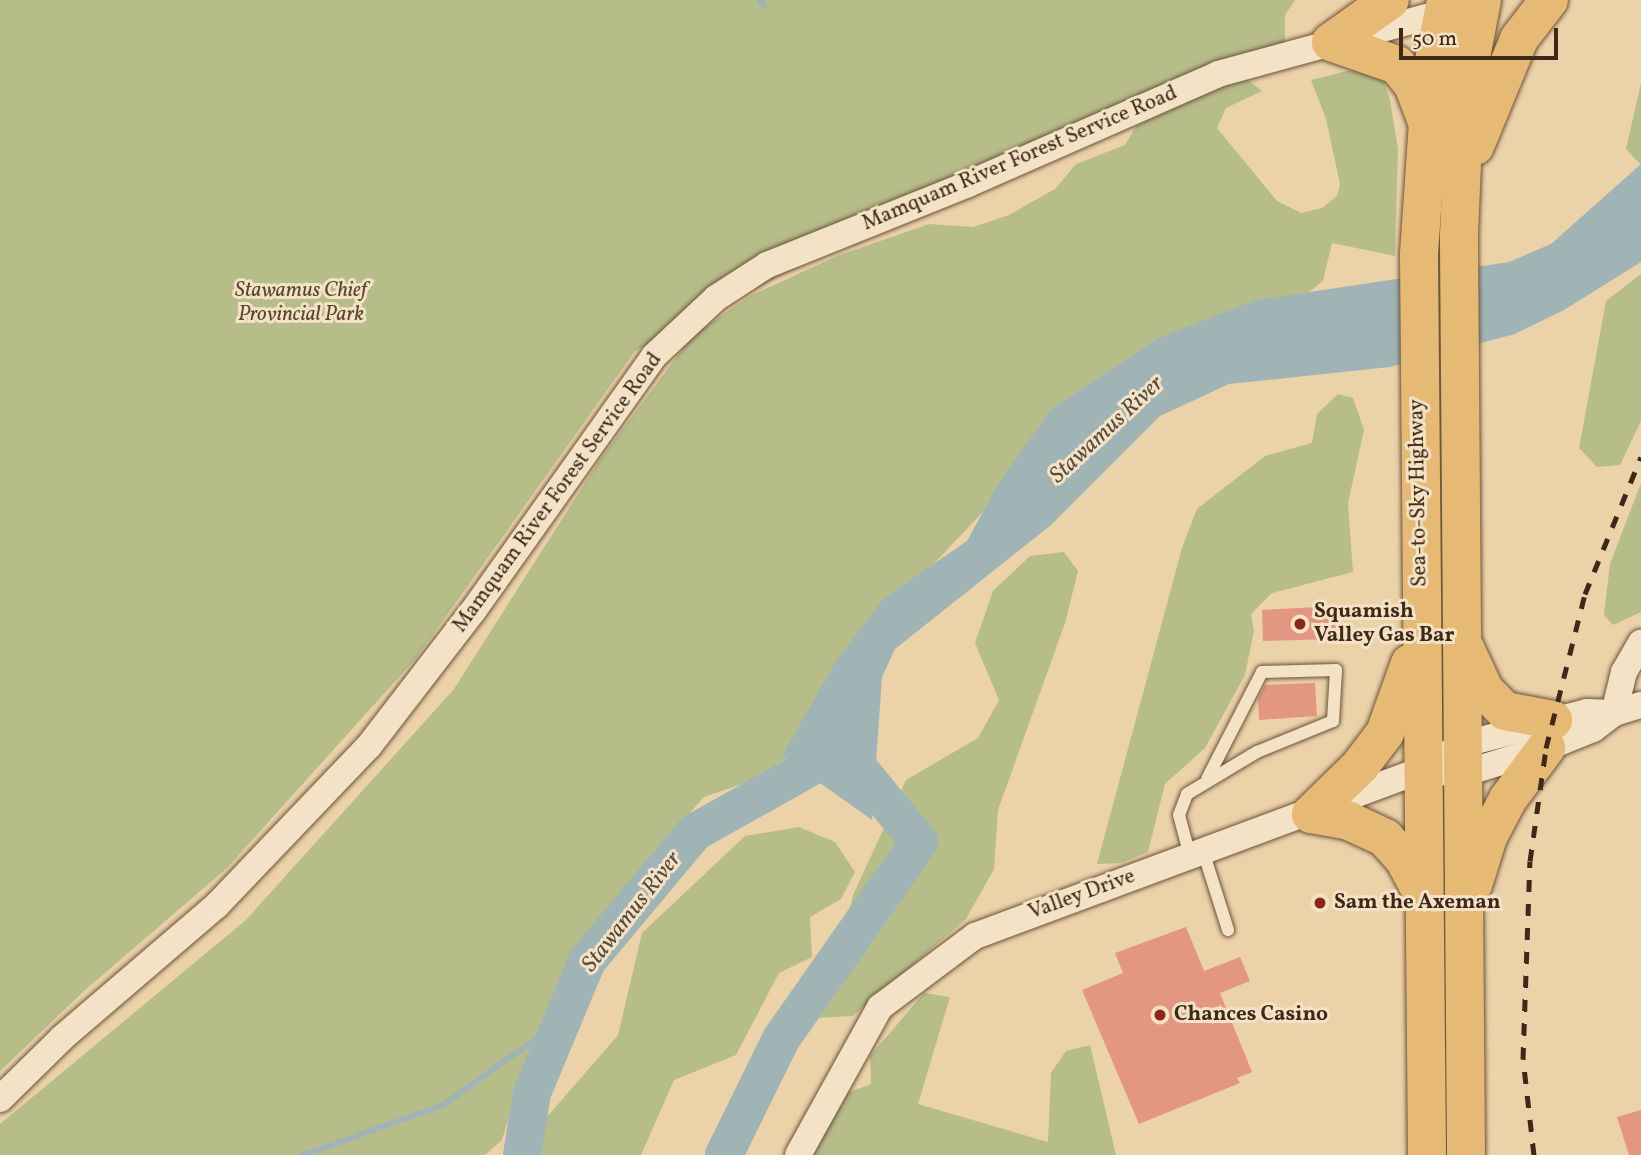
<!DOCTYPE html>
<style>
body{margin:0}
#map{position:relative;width:1641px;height:1155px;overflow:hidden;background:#ecd2a8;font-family:Vollkorn,serif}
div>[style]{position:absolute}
.green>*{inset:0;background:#b6bd89}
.water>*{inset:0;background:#a0b4b5}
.stream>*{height:6px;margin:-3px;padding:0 3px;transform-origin:3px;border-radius:3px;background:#a0b4b5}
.river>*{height:38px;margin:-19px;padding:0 19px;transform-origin:19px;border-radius:19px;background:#a0b4b5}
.building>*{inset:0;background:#e39783}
.roads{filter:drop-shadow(0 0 2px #6b523c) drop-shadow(0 0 2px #6b523c)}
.lane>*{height:12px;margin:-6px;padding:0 6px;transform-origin:6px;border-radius:6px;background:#f3e2c6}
.street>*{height:26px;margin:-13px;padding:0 13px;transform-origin:13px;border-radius:13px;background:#f3e2c6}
.highway>*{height:38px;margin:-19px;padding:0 19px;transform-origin:19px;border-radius:19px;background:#e6b974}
.rail>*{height:5px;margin-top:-2.5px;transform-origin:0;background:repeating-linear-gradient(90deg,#402818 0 12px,transparent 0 24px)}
.dots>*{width:19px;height:19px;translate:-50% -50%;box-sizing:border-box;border:4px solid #f3e2c6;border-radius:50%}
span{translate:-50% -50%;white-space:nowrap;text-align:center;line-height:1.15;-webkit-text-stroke:6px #f3e2c6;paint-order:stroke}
.street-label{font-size:21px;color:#402818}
.park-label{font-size:21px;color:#58462f;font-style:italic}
.poi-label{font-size:21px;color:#402818;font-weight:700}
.left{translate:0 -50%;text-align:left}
.water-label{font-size:23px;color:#584b3f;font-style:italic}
.scale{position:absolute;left:1399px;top:28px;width:159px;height:32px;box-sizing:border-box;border:4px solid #402818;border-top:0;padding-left:9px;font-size:21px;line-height:24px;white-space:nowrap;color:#402818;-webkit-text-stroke:5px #f3e2c6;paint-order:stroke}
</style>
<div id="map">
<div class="green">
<div style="clip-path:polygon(0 0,1295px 0,1285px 15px,1285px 50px,865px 233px,635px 351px,417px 657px,227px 868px,84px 991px,0 1071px)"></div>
<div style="clip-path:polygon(1347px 71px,1367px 72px,1383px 80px,1390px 100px,1398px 149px,1395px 256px,1332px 243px,1323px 281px,1300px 299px,1010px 483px,878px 623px,799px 751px,748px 782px,704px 797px,663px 843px,521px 1077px,502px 1140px,485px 1155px,0 1155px,0 1124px,246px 920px,454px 689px,599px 461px,693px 335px,750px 296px,837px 256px,929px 224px,973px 227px,1009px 215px,1055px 189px,1076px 164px,1125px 145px,1136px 126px,1210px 89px,1248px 80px,1262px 91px,1226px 108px,1217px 128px,1277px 201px,1301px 213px,1322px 208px,1337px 196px,1340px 184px,1326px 119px,1311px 80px)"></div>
<div style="clip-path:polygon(1641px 83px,1641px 165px,1626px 149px)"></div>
<div style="clip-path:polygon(1641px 274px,1641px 421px,1620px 465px,1597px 467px,1579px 448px,1606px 301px)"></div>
<div style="clip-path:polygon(1338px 394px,1353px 398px,1364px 430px,1348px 503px,1353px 572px,1272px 593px,1251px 614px,1254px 631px,1245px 675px,1205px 748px,1165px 784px,1148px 852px,1121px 863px,1097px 864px,1182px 548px,1197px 509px,1265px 456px,1312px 443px,1317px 414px)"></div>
<div style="clip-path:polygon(1641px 483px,1641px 612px,1613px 625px,1604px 615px,1610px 564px)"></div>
<div style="clip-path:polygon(1064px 552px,1078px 571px,1065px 623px,998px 810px,994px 869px,966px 919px,853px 1016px,817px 1018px,818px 988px,842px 950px,853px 895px,906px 780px,978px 738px,999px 700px,975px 643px,993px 591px,1030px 556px)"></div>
<div style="clip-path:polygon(799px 827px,835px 842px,855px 872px,841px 899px,810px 917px,812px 957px,779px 973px,736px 1055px,674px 1080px,641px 1155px,541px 1155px,547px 1117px,618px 1035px,642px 933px,745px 836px)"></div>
<div style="clip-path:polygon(924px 993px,950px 997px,918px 1104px,1048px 1142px,1051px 1073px,1066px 1051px,1090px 1045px,1116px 1155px,809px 1155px,842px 1095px,871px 1084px,870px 1056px)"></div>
</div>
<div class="water">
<div style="clip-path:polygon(1641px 164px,1641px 262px,1564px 310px,1515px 334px,1390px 367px,1229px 384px,1160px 416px,1051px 525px,895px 649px,882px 677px,872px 820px,782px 756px,836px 661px,884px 598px,967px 541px,999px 483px,1051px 409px,1158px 338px,1256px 300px,1509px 262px,1551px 244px)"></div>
</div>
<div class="stream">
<div style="left:760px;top:0;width:7px;rotate:56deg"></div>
<div style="left:303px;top:1155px;width:149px;rotate:-19.7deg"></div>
<div style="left:443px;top:1105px;width:146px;rotate:-35.5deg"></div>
</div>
<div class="river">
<div style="left:522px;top:1155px;width:63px;rotate:-80.8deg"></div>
<div style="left:532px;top:1093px;width:143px;rotate:-67.4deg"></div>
<div style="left:587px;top:961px;width:168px;rotate:-50.1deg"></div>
<div style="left:695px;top:832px;width:141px;rotate:-29.3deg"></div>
<div style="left:818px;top:763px;width:35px;rotate:-55deg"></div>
<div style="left:724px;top:1155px;width:129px;rotate:-63.8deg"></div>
<div style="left:781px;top:1039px;width:241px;rotate:-55deg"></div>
<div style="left:919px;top:842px;width:122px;rotate:-129.3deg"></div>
</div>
<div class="building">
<div style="clip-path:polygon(1336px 606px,1338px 639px,1263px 641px,1262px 610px)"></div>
<div style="clip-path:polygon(1315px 683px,1317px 716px,1259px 720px,1258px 699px,1265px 685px)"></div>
<div style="clip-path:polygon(1186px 927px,1204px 971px,1240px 957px,1250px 981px,1220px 993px,1252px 1072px,1237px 1078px,1240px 1083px,1139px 1124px,1082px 990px,1123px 973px,1115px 953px)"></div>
<div style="clip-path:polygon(1641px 1110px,1641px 1155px,1629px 1155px,1617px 1117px)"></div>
</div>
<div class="roads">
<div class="lane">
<div style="left:1203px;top:851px;width:83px;rotate:72.4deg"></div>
<div style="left:1190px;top:856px;width:42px;rotate:-105deg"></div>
<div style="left:1179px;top:815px;width:22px;rotate:-69deg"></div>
<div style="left:1187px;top:794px;width:82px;rotate:-31deg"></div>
<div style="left:1257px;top:752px;width:82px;rotate:-22.2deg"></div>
<div style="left:1333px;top:721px;width:51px;rotate:-86.6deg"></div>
<div style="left:1336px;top:670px;width:74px;rotate:178.5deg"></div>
<div style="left:1262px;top:672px;width:120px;rotate:117.2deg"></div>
</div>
<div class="street">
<div style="left:1614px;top:713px;width:42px;rotate:-76.3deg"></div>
<div style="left:1624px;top:672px;width:34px;rotate:-60deg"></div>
<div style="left:1450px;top:752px;width:13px;rotate:-32deg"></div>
<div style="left:1461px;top:745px;width:130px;rotate:-14.7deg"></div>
<div style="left:1587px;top:712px;width:27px;rotate:2deg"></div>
<div style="left:0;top:1099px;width:87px;rotate:-44.5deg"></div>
<div style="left:62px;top:1038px;width:203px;rotate:-40.6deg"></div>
<div style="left:216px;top:906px;width:221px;rotate:-46.3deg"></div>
<div style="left:369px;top:746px;width:170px;rotate:-52.4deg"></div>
<div style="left:473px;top:611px;width:313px;rotate:-54.6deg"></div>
<div style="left:654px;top:356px;width:85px;rotate:-43.1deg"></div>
<div style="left:716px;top:298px;width:61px;rotate:-32.9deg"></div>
<div style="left:767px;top:265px;width:217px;rotate:-21.9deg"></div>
<div style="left:968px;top:184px;width:273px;rotate:-23.7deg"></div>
<div style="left:1218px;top:74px;width:247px;rotate:-15.3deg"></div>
<div style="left:798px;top:1155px;width:169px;rotate:-61deg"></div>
<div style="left:880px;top:1007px;width:119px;rotate:-36.8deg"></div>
<div style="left:975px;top:936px;width:477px;rotate:-20.4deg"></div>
<div style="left:1422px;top:770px;width:40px;rotate:5.7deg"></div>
<div style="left:1462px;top:774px;width:88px;rotate:-17.2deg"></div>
<div style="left:1546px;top:748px;width:51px;rotate:-22deg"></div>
<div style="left:1593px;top:729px;width:26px;rotate:-37deg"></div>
<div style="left:1614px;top:713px;width:28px;rotate:-17deg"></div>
</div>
<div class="highway">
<div style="left:1331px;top:42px;width:70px;rotate:19.2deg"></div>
<div style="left:1397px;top:65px;width:26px;rotate:51deg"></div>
<div style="left:1413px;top:85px;width:39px;rotate:69deg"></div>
<div style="left:1331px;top:42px;width:72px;rotate:-35.4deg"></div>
<div style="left:1475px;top:146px;width:116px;rotate:-67.6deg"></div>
<div style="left:1519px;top:39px;width:49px;rotate:-52.4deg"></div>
<div style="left:1465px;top:648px;width:47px;rotate:65.1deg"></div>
<div style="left:1485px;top:691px;width:28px;rotate:45deg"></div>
<div style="left:1505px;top:711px;width:49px;rotate:10.6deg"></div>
<div style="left:1311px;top:814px;width:69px;rotate:-44.4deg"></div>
<div style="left:1360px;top:766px;width:41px;rotate:-52.9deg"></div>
<div style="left:1385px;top:733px;width:74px;rotate:-70.3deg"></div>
<div style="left:1311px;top:814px;width:39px;rotate:10deg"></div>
<div style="left:1349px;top:821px;width:40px;rotate:25deg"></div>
<div style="left:1385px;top:838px;width:28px;rotate:48deg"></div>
<div style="left:1404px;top:859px;width:38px;rotate:62deg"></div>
<div style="left:1473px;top:885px;width:50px;rotate:-72.6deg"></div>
<div style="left:1488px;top:837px;width:43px;rotate:-62.2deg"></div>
<div style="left:1508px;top:799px;width:64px;rotate:-53.3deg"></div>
<div style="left:1427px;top:1155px;width:901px;rotate:-90.51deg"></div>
<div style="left:1419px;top:254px;width:178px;rotate:-86.1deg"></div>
<div style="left:1431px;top:76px;width:77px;rotate:-78.8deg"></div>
<div style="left:1466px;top:1155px;width:920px;rotate:-90.44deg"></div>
<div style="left:1459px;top:235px;width:146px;rotate:-87.6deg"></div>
<div style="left:1465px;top:89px;width:91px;rotate:-79.2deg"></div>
</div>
</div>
<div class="rail">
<div style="left:1534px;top:1155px;width:97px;rotate:-96.5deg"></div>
<div style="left:1523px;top:1059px;width:198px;rotate:-88deg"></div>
<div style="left:1530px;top:861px;width:114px;rotate:-81.9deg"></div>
<div style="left:1546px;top:748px;width:159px;rotate:-75.8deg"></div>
<div style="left:1585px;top:594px;width:148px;rotate:-67.8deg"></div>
</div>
<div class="dots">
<div style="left:1300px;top:624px;background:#8f2418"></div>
<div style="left:1320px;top:903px;background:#8f2418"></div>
<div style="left:1160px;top:1015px;background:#8f2418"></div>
</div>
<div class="street-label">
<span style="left:1020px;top:159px;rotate:-23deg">Mamquam River Forest Service Road</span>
<span style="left:558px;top:493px;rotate:-54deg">Mamquam River Forest Service Road</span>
<span style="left:1419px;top:493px;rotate:-91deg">Sea-to-Sky Highway</span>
<span style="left:1082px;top:895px;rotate:-20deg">Valley Drive</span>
</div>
<div class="park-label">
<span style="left:301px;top:303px">Stawamus Chief<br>Provincial Park</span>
</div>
<div class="poi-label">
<span class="left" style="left:1314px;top:624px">Squamish<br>Valley Gas Bar</span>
<span class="left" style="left:1334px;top:903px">Sam the Axeman</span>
<span class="left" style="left:1174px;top:1015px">Chances Casino</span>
</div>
<div class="water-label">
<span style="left:1107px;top:430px;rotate:-43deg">Stawamus River</span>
<span style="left:632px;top:912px;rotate:-52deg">Stawamus River</span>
</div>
<div class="scale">50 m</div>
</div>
